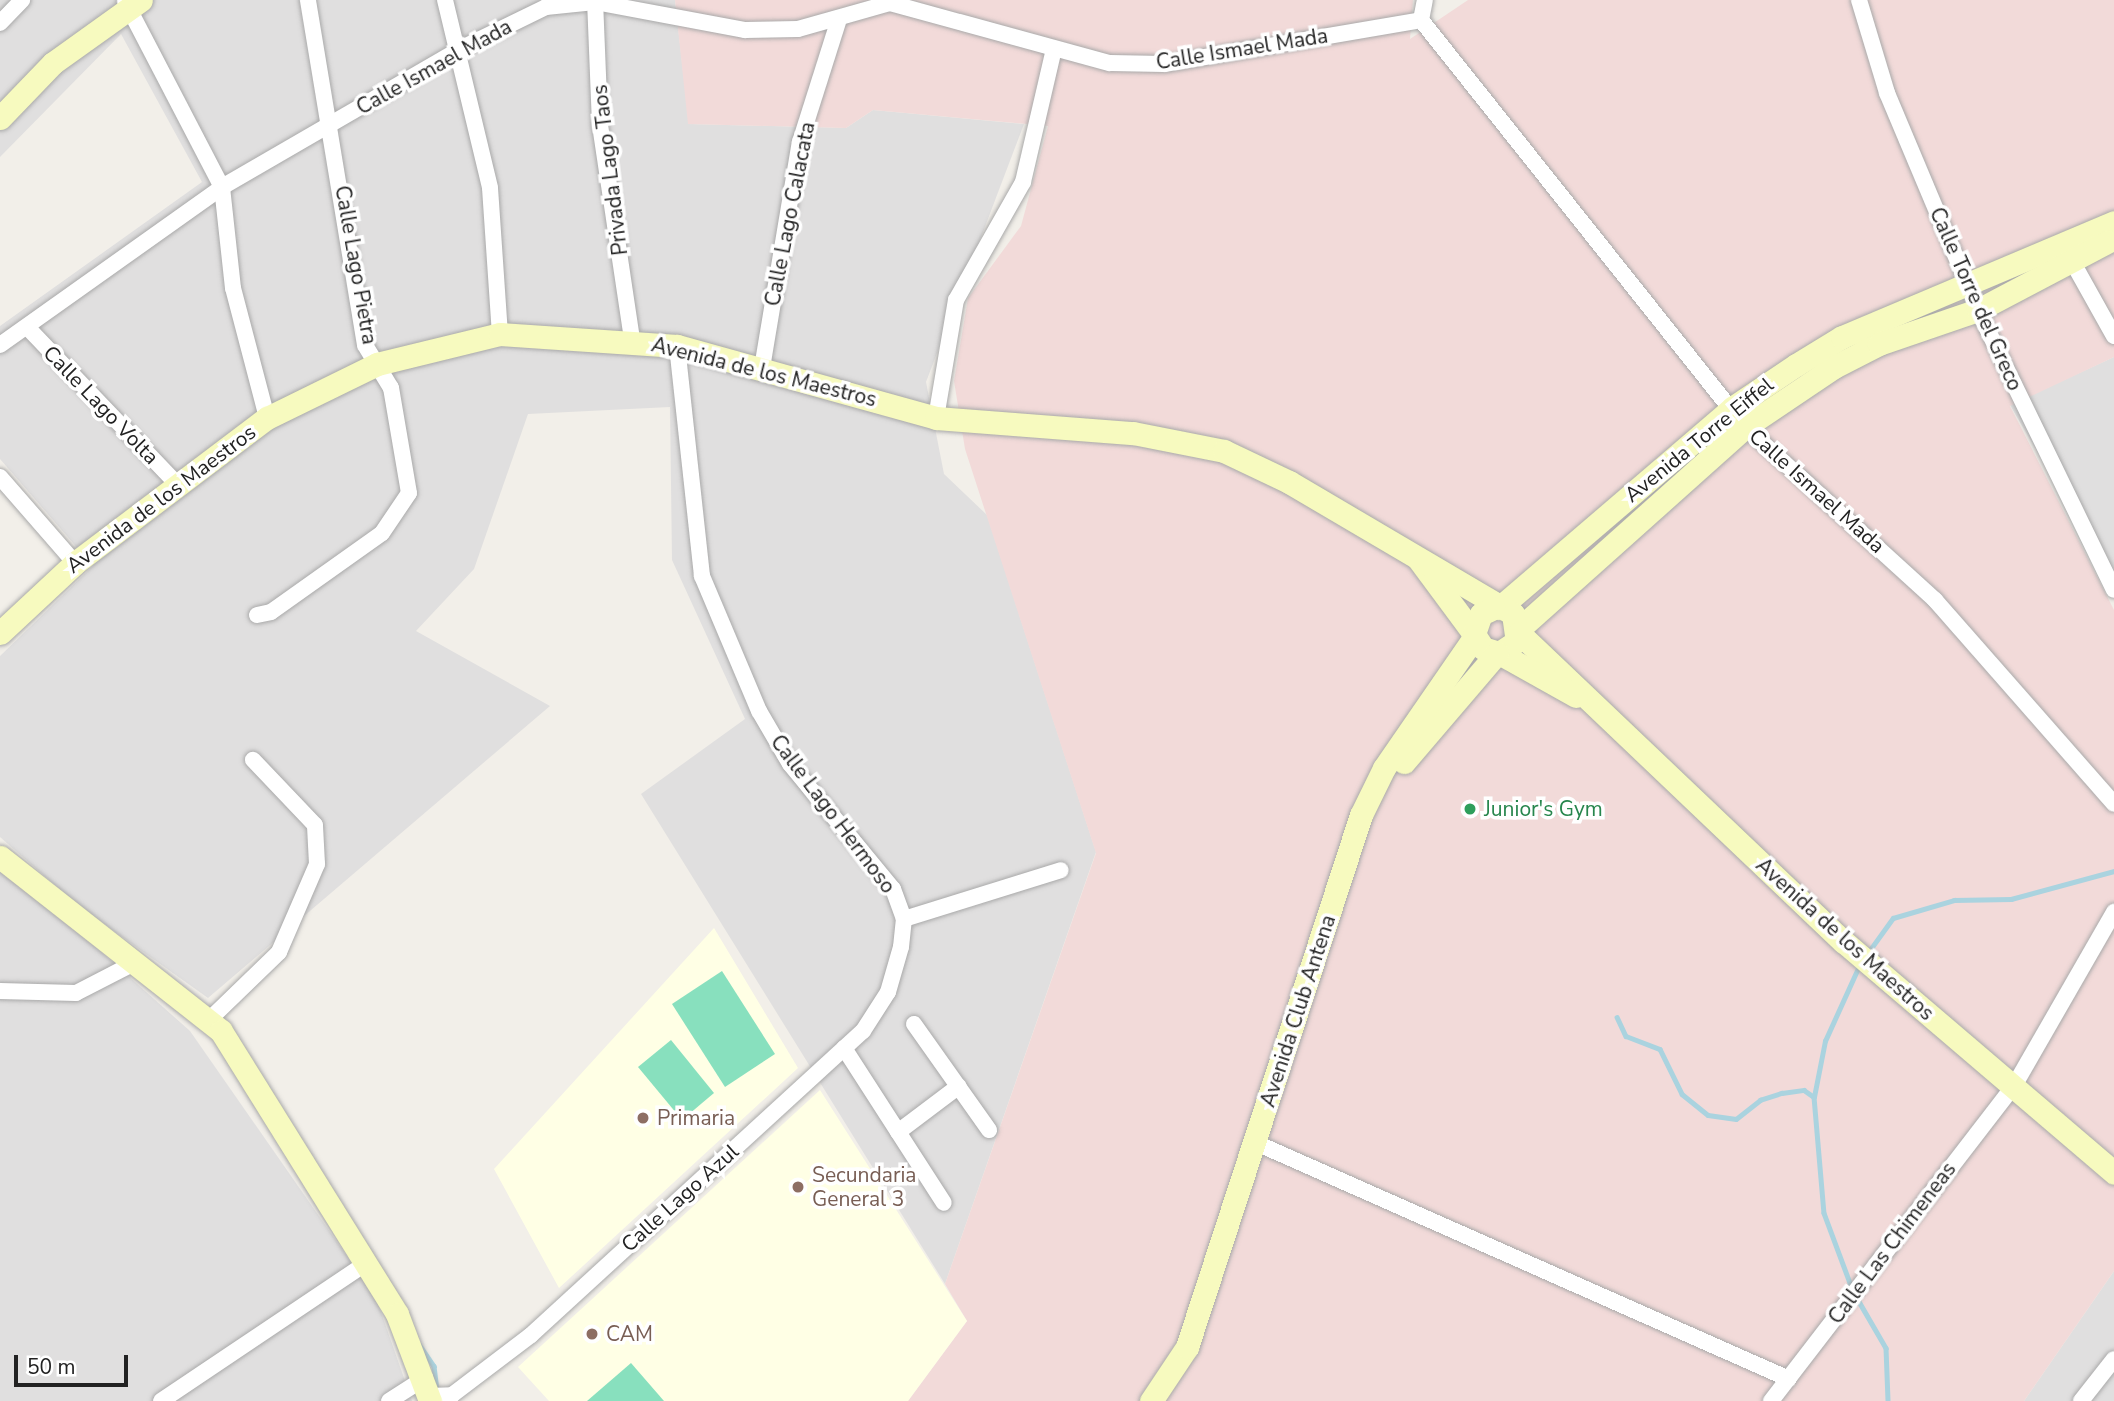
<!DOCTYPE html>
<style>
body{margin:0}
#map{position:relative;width:2114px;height:1401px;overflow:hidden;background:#f2efe9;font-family:"Nunito Sans",sans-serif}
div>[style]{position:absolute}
.residential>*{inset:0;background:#e0dfdf}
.commercial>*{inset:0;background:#f2dad9}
.education>*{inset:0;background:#ffffe5}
.pitch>*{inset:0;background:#88e0be}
.stream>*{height:4.5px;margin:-2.25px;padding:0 2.25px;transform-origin:2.25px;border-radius:2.25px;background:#aad3df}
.roads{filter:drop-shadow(0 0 2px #a9a9a9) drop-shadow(0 0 2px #a9a9a9)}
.street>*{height:16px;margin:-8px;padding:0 8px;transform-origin:8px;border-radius:8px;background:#fff}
.secondary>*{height:23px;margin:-11.5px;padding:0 11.5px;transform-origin:11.5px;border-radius:11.5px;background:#f7fabf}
.dots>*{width:19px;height:19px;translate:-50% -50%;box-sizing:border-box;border:4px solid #fff;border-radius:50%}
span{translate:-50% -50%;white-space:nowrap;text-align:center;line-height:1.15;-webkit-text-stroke:7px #fff;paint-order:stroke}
.street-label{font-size:21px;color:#222}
.leisure-label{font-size:21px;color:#27864d}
.left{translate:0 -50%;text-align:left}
.education-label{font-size:21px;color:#785e54}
.scale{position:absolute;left:14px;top:1355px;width:114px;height:32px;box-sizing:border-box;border:4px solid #222;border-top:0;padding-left:9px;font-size:21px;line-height:24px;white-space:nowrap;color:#222;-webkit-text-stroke:5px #fff;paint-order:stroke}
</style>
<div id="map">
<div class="residential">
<div style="clip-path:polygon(0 0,675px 0,689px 124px,846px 128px,873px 110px,1024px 124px,926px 382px,944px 474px,987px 515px,1096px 852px,945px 1284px,641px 794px,745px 719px,672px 560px,670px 407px,528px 414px,474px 569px,416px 631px,550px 706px,208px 998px,79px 906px,0 837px,0 656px,93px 566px,0 459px,0 326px,202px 182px,121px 34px,0 157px)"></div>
<div style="clip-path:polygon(2114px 357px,2114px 584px,2010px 405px)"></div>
<div style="clip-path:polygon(0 862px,190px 1031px,376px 1298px,412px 1401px,0 1401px)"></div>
<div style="clip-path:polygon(2114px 1271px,2114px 1401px,2024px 1401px)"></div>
</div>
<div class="commercial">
<div style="clip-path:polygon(675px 0,1413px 0,1410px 39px,1468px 0,2114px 0,2114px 357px,2010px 406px,2114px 610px,2114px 1271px,2024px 1401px,908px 1401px,967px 1321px,945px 1284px,1096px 853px,965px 449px,954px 381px,968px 298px,1021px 226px,1048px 126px,873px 110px,846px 128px,688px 124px)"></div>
</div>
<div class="education">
<div style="clip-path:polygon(714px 928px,798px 1068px,559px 1288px,494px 1169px)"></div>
<div style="clip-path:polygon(820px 1090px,967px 1321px,908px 1401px,549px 1401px,518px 1367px)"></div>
</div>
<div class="pitch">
<div style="clip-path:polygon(722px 971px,775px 1054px,725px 1087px,672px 1004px)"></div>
<div style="clip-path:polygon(671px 1040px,714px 1093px,682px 1120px,638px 1067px)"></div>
<div style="clip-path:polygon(631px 1363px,664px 1401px,587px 1401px)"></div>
</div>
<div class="stream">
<div style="left:1867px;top:954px;width:44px;rotate:-54.2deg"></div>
<div style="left:1893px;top:918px;width:64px;rotate:-16.4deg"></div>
<div style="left:1954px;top:900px;width:57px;rotate:-1deg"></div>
<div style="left:2011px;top:899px;width:107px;rotate:-15.2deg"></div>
<div style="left:1617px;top:1017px;width:21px;rotate:65deg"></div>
<div style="left:1626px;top:1036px;width:36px;rotate:21deg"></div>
<div style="left:1660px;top:1049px;width:50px;rotate:63.9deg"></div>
<div style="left:1682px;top:1094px;width:33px;rotate:39deg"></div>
<div style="left:1708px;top:1115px;width:28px;rotate:8deg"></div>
<div style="left:1736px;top:1119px;width:31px;rotate:-38deg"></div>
<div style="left:1760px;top:1100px;width:23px;rotate:-18deg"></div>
<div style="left:1782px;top:1093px;width:22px;rotate:-8deg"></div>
<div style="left:1804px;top:1090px;width:12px;rotate:35deg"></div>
<div style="left:1814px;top:1097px;width:116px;rotate:85.1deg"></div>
<div style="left:1824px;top:1213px;width:83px;rotate:69.6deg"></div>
<div style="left:1814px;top:1097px;width:57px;rotate:-78.9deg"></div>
<div style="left:1825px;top:1041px;width:85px;rotate:-65.6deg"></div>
<div style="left:1857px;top:1298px;width:58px;rotate:59.9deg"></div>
<div style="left:1886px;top:1348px;width:53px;rotate:87.8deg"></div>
<div style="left:419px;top:1344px;width:27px;rotate:56deg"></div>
<div style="left:434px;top:1366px;width:24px;rotate:83deg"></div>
</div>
<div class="roads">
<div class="street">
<div style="left:445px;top:0;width:193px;rotate:76.5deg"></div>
<div style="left:490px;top:188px;width:146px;rotate:86.1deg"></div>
<div style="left:595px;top:0;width:125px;rotate:87.7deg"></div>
<div style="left:600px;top:125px;width:216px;rotate:81.5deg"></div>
<div style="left:1859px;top:0;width:97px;rotate:73.2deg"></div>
<div style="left:1887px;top:93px;width:235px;rotate:67.2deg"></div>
<div style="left:1978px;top:310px;width:311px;rotate:64.1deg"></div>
<div style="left:125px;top:1px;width:210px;rotate:62.5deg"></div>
<div style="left:222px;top:187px;width:102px;rotate:83.8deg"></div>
<div style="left:233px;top:288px;width:134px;rotate:75.3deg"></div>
<div style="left:1421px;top:20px;width:20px;rotate:-79deg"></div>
<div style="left:0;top:23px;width:32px;rotate:-46deg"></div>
<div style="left:2072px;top:261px;width:86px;rotate:60.8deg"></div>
<div style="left:27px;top:327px;width:214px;rotate:46.3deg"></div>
<div style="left:0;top:345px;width:272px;rotate:-35.4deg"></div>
<div style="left:222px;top:187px;width:275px;rotate:-30.1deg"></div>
<div style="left:460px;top:49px;width:96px;rotate:-26deg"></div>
<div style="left:546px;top:7px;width:49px;rotate:-5.8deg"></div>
<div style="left:595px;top:2px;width:153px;rotate:10.6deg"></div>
<div style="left:745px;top:30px;width:53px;rotate:-1.1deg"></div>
<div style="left:798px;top:29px;width:96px;rotate:-15.8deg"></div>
<div style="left:890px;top:3px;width:228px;rotate:15.3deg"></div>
<div style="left:1110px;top:63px;width:54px;rotate:1.1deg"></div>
<div style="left:1164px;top:64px;width:261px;rotate:-9.7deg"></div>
<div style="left:1421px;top:20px;width:520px;rotate:51.48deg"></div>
<div style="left:1745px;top:427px;width:257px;rotate:42.3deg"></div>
<div style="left:1935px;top:600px;width:271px;rotate:48.7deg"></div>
<div style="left:762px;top:368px;width:229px;rotate:-80.5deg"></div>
<div style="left:800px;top:142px;width:126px;rotate:-72.4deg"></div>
<div style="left:936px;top:418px;width:120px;rotate:-80.4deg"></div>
<div style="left:956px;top:300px;width:136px;rotate:-60.4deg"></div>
<div style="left:1023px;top:182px;width:137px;rotate:-76.9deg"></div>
<div style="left:0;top:477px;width:114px;rotate:48.9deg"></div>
<div style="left:257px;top:615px;width:14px;rotate:-12deg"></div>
<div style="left:271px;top:612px;width:136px;rotate:-35.4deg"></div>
<div style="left:382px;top:533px;width:48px;rotate:-56deg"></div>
<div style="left:409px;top:493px;width:107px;rotate:-99.7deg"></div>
<div style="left:391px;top:388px;width:50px;rotate:-121.2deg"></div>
<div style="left:365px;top:345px;width:350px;rotate:-99.4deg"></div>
<div style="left:904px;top:919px;width:164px;rotate:-17.3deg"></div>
<div style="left:0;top:991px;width:76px;rotate:1.5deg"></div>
<div style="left:76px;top:993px;width:68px;rotate:-27.3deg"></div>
<div style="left:211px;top:1018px;width:95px;rotate:-44.1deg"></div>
<div style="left:279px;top:952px;width:96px;rotate:-66.6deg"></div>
<div style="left:317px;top:864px;width:39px;rotate:-93deg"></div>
<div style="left:315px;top:825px;width:90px;rotate:-133.6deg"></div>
<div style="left:914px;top:1024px;width:130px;rotate:54.7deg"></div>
<div style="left:844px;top:1048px;width:184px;rotate:57.2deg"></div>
<div style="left:898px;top:1132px;width:76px;rotate:-37deg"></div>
<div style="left:1263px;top:1146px;width:575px;rotate:23.89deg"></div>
<div style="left:429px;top:1396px;width:23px;rotate:-2deg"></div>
<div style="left:452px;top:1395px;width:99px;rotate:-37.2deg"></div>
<div style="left:531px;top:1335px;width:450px;rotate:-42.5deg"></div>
<div style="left:863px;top:1031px;width:46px;rotate:-57.3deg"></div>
<div style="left:888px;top:992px;width:47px;rotate:-73.9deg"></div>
<div style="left:901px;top:947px;width:28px;rotate:-84deg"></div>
<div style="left:904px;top:919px;width:32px;rotate:-110deg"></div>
<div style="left:893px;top:889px;width:162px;rotate:-129.5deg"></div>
<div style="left:790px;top:764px;width:61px;rotate:-120.3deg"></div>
<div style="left:759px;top:711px;width:147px;rotate:-112.9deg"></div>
<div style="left:702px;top:576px;width:231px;rotate:-96.2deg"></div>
<div style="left:161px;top:1401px;width:246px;rotate:-33.9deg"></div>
<div style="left:389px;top:1401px;width:43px;rotate:-32.6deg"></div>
<div style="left:1771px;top:1401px;width:398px;rotate:-52.4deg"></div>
<div style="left:2014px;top:1086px;width:201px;rotate:-60.1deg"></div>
<div style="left:2081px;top:1401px;width:53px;rotate:-51.8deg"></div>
</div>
<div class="secondary">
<div style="left:0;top:118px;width:76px;rotate:-46.1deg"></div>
<div style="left:53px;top:63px;width:108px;rotate:-35.6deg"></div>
<div style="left:1419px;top:560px;width:92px;rotate:53.4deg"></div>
<div style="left:1499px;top:608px;width:307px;rotate:-40.6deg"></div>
<div style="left:1732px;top:408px;width:77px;rotate:-33.9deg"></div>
<div style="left:1796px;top:365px;width:54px;rotate:-31.3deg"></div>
<div style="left:1842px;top:337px;width:295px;rotate:-22.9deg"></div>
<div style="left:1519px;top:629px;width:303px;rotate:-41.8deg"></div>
<div style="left:1745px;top:427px;width:107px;rotate:-34deg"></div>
<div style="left:1834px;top:367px;width:51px;rotate:-27.1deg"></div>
<div style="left:1879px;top:344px;width:105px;rotate:-19deg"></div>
<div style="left:1978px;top:310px;width:146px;rotate:-27.8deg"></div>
<div style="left:0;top:633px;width:103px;rotate:-43deg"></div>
<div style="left:75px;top:563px;width:241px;rotate:-37.1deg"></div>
<div style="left:267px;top:418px;width:123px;rotate:-26.1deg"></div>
<div style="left:377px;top:364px;width:127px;rotate:-13.7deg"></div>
<div style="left:500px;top:334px;width:177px;rotate:3.9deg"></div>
<div style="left:677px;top:346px;width:269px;rotate:15.5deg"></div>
<div style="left:936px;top:418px;width:198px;rotate:4.4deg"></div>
<div style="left:1133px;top:433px;width:93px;rotate:11.2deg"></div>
<div style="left:1224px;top:451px;width:72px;rotate:25.5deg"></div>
<div style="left:1289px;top:482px;width:260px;rotate:30.5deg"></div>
<div style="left:1513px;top:614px;width:27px;rotate:82deg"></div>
<div style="left:1517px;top:641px;width:22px;rotate:146deg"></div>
<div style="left:1499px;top:653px;width:17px;rotate:-163deg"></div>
<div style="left:1483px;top:648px;width:17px;rotate:-123deg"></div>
<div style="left:1474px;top:634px;width:21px;rotate:-71deg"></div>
<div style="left:1481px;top:614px;width:14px;rotate:-25deg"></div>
<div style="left:1519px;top:633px;width:448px;rotate:43.6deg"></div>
<div style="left:1844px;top:942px;width:355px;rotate:40.5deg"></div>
<div style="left:1499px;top:653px;width:88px;rotate:29.2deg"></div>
<div style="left:1404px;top:762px;width:143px;rotate:-49.5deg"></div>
<div style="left:0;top:857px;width:281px;rotate:38.2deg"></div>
<div style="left:221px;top:1031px;width:333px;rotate:58.1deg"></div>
<div style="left:397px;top:1314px;width:93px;rotate:69.2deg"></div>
<div style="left:1151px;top:1401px;width:65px;rotate:-56.3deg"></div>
<div style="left:1187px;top:1347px;width:560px;rotate:-71.89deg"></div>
<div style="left:1361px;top:815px;width:52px;rotate:-63.9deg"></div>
<div style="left:1384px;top:768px;width:160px;rotate:-55.4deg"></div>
</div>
</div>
<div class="dots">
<div style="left:1470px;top:809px;background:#2e9e5b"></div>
<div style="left:643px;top:1118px;background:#8d6e63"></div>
<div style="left:798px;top:1187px;background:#8d6e63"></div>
<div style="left:592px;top:1334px;background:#8d6e63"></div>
</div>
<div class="street-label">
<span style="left:1242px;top:49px;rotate:-9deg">Calle Ismael Mada</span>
<span style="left:434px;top:67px;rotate:-29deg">Calle Ismael Mada</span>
<span style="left:610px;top:170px;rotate:-97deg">Privada Lago Taos</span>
<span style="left:790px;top:214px;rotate:-79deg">Calle Lago Calacata</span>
<span style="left:356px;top:265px;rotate:80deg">Calle Lago Pietra</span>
<span style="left:1976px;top:299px;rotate:66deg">Calle Torre del Greco</span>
<span style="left:764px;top:372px;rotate:14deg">Avenida de los Maestros</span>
<span style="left:101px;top:405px;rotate:46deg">Calle Lago Volta</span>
<span style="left:1699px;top:440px;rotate:-39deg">Avenida Torre Eiffel</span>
<span style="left:1817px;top:491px;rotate:42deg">Calle Ismael Mada</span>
<span style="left:161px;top:499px;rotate:-37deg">Avenida de los Maestros</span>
<span style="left:833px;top:814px;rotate:53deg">Calle Lago Hermoso</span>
<span style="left:1845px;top:939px;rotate:42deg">Avenida de los Maestros</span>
<span style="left:1298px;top:1011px;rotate:-72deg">Avenida Club Antena</span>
<span style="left:680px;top:1198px;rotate:-42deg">Calle Lago Azul</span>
<span style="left:1892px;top:1243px;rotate:-53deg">Calle Las Chimeneas</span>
</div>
<div class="leisure-label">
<span class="left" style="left:1484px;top:809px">Junior's Gym</span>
</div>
<div class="education-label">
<span class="left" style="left:657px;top:1118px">Primaria</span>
<span class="left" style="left:812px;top:1187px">Secundaria<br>General 3</span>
<span class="left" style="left:606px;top:1334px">CAM</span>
</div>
<div class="scale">50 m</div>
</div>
